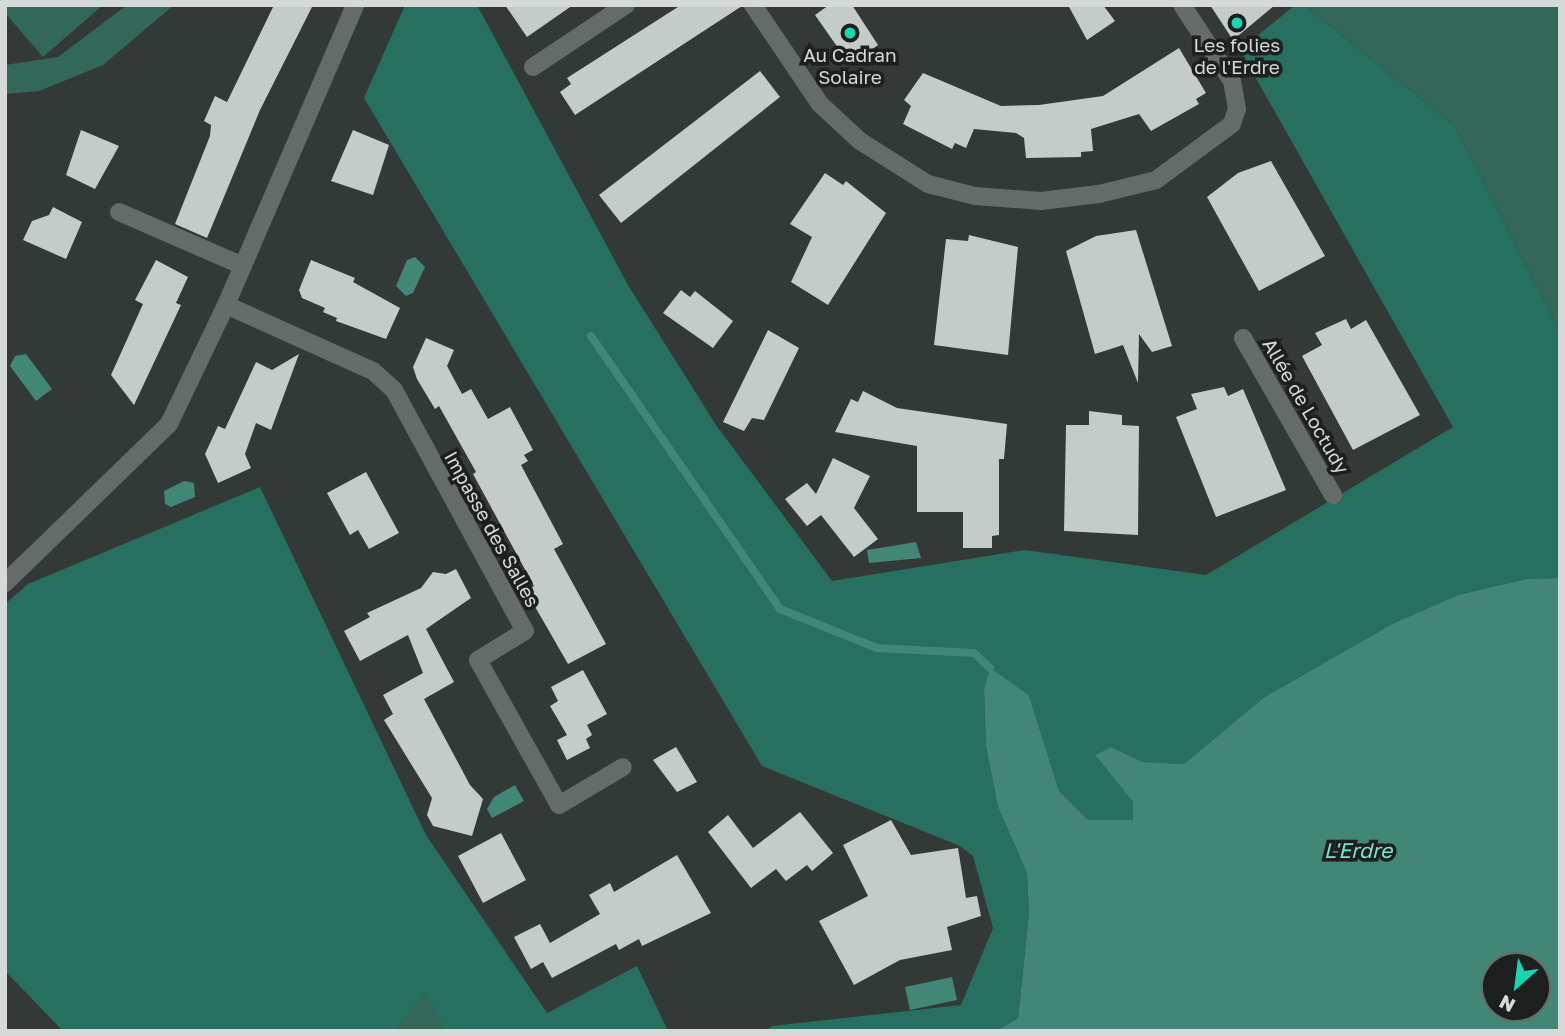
<!DOCTYPE html>
<meta charset="utf-8">
<style>
body{margin:0}
#map{position:relative;width:1565px;height:1036px;overflow:hidden;background:#323937;font-family:"Golos Text",sans-serif}
div>[style]{position:absolute}
.green>*{inset:0;background:#326759}
.forest>*{inset:0;background:#276f5e}
.water>*{inset:0;background:#428775}
.stream>*{height:8px;margin:-4px;padding:0 4px;transform-origin:4px;border-radius:4px;background:#428775}
.building>*{inset:0;background:#c3ccc9}
.minor>*{height:18px;margin:-9px;padding:0 9px;transform-origin:9px;border-radius:9px;background:#646c6a}
.dots>*{width:19px;height:19px;translate:-50% -50%;box-sizing:border-box;border:4px solid #1c1f1e;border-radius:50%}
span{translate:-50% -50%;white-space:nowrap;text-align:center;line-height:1.15;-webkit-text-stroke:7px #1c1f1e;paint-order:stroke}
.poi-label{font-size:19px;color:#d5dad8}
.street-label{font-size:19px;color:#d5dad8}
.water-label{font-size:21px;color:#7be4c9;font-style:italic}
.frame{position:absolute;inset:0;border:7px solid #d5dad8;pointer-events:none}
.north{position:absolute;left:1481px;top:952px;width:70px;height:70px;box-sizing:border-box;background:#1c1f1e;border:2px solid #666a68;border-radius:50%;rotate:208deg;font-size:19px;font-weight:700;line-height:28px;text-align:center;color:#d5dad8}
.north::after{content:'';display:block;margin:auto;width:24px;height:32px;background:#19d5b2;clip-path:polygon(50% 0,100% 100%,50% 72%,0 100%)}
</style>
<div id="map">
<div class="green">
<div style="clip-path:polygon(5px 5px,103px 5px,43px 57px,5px 13px)"></div>
<div style="clip-path:polygon(127px 5px,174px 5px,103px 65px,39px 91px,5px 94px,5px 65px,58px 57px)"></div>
<div style="clip-path:polygon(1304px 5px,1560px 5px,1560px 332px,1455px 126px)"></div>
<div style="clip-path:polygon(426px 991px,445px 1031px,394px 1031px)"></div>
</div>
<div class="forest">
<div style="clip-path:polygon(405px 5px,477px 5px,628px 285px,716px 425px,832px 581px,1025px 550px,1206px 575px,1453px 427px,1240px 50px,1295px 5px,1304px 5px,1455px 126px,1560px 332px,1560px 578px,1526px 579px,1458px 595px,1392px 624px,1263px 698px,1184px 764px,1143px 762px,1111px 747px,1095px 755px,1133px 802px,1134px 820px,1088px 820px,1059px 791px,1029px 695px,990px 669px,984px 689px,986px 746px,998px 807px,1027px 873px,1029px 913px,1018px 1018px,997px 1031px,765px 1031px,772px 1026px,961px 1005px,993px 928px,973px 856px,960px 846px,762px 766px,364px 98px)"></div>
<div style="clip-path:polygon(260px 487px,426px 835px,547px 1013px,637px 966px,668px 1031px,445px 1031px,426px 992px,394px 1031px,63px 1031px,5px 971px,5px 604px,28px 584px)"></div>
</div>
<div class="water">
<div style="clip-path:polygon(415px 257px,425px 267px,413px 293px,406px 296px,396px 286px,407px 260px)"></div>
<div style="clip-path:polygon(26px 354px,52px 389px,36px 401px,10px 366px,15px 356px)"></div>
<div style="clip-path:polygon(184px 481px,194px 483px,195px 497px,171px 507px,165px 504px,164px 491px)"></div>
<div style="clip-path:polygon(916px 542px,921px 558px,869px 563px,867px 550px)"></div>
<div style="clip-path:polygon(evenodd,1560px 578px,1560px 1031px,997px 1031px,1018px 1018px,1029px 913px,1027px 873px,998px 807px,986px 746px,984px 689px,990px 668px,1029px 695px,1059px 791px,1088px 820px,1133px 820px,1133px 802px,1095px 755px,1111px 747px,1143px 762px,1184px 764px,1263px 698px,1392px 624px,1458px 595px,1526px 579px,1560px 578px,1537px 966px,1537px 1008px,1495px 1008px,1495px 966px,1537px 966px)"></div>
<div style="clip-path:polygon(515px 785px,524px 801px,492px 818px,487px 809px,494px 797px)"></div>
<div style="clip-path:polygon(952px 977px,957px 1000px,910px 1010px,905px 987px)"></div>
</div>
<div class="stream">
<div style="left:591px;top:336px;width:332px;rotate:55.3deg"></div>
<div style="left:780px;top:609px;width:105px;rotate:21.9deg"></div>
<div style="left:877px;top:648px;width:97px;rotate:3deg"></div>
<div style="left:974px;top:653px;width:22px;rotate:43deg"></div>
</div>
<div class="building">
<div style="clip-path:polygon(274px 5px,313px 5px,260px 110px,207px 238px,175px 224px,210px 136px,211px 125px,204px 121px,215px 96px,227px 102px)"></div>
<div style="clip-path:polygon(505px 5px,573px 5px,527px 37px)"></div>
<div style="clip-path:polygon(681px 5px,742px 6px,575px 115px,560px 92px,571px 84px,567px 78px)"></div>
<div style="clip-path:polygon(829px 5px,852px 5px,878px 45px,855px 61px,848px 51px,843px 55px,815px 15px)"></div>
<div style="clip-path:polygon(1068px 5px,1103px 5px,1115px 21px,1087px 40px)"></div>
<div style="clip-path:polygon(1210px 5px,1275px 5px,1233px 40px)"></div>
<div style="clip-path:polygon(1179px 48px,1206px 93px,1196px 99px,1199px 104px,1151px 131px,1139px 114px,1091px 129px,1093px 151px,1081px 152px,1081px 157px,1026px 158px,1024px 138px,1016px 133px,974px 129px,966px 148px,955px 143px,952px 149px,903px 124px,911px 106px,904px 100px,923px 73px,1001px 106px,1039px 105px,1103px 96px)"></div>
<div style="clip-path:polygon(760px 71px,780px 97px,621px 223px,599px 195px)"></div>
<div style="clip-path:polygon(81px 130px,119px 146px,95px 189px,66px 175px)"></div>
<div style="clip-path:polygon(353px 130px,389px 145px,373px 195px,331px 181px)"></div>
<div style="clip-path:polygon(1271px 161px,1325px 256px,1259px 291px,1207px 197px,1238px 173px)"></div>
<div style="clip-path:polygon(825px 173px,843px 185px,846px 181px,886px 213px,828px 305px,791px 282px,812px 237px,790px 224px)"></div>
<div style="clip-path:polygon(53px 207px,82px 222px,66px 259px,23px 240px,32px 221px,49px 215px)"></div>
<div style="clip-path:polygon(1136px 230px,1172px 346px,1152px 352px,1139px 334px,1138px 383px,1123px 345px,1095px 354px,1066px 251px,1096px 236px)"></div>
<div style="clip-path:polygon(969px 235px,1018px 247px,1008px 355px,934px 345px,946px 239px,968px 241px)"></div>
<div style="clip-path:polygon(156px 260px,188px 277px,176px 303px,181px 305px,134px 405px,111px 375px,143px 304px,135px 300px)"></div>
<div style="clip-path:polygon(311px 260px,355px 278px,353px 282px,400px 308px,386px 339px,336px 321px,337px 318px,323px 312px,325px 308px,302px 298px,299px 290px)"></div>
<div style="clip-path:polygon(681px 290px,690px 297px,695px 291px,733px 321px,713px 348px,663px 313px)"></div>
<div style="clip-path:polygon(1346px 319px,1351px 329px,1366px 320px,1420px 415px,1353px 450px,1302px 356px,1322px 345px,1315px 333px)"></div>
<div style="clip-path:polygon(768px 330px,799px 348px,764px 420px,752px 418px,744px 431px,723px 422px)"></div>
<div style="clip-path:polygon(426px 338px,454px 350px,447px 366px,462px 394px,471px 389px,488px 419px,510px 407px,533px 450px,524px 455px,528px 461px,521px 465px,563px 544px,554px 549px,606px 644px,568px 664px,526px 591px,534px 586px,473px 474px,476px 472px,439px 406px,435px 409px,417px 379px,413px 367px)"></div>
<div style="clip-path:polygon(299px 354px,271px 430px,256px 423px,245px 454px,251px 468px,218px 483px,205px 454px,218px 426px,225px 429px,256px 362px,272px 370px)"></div>
<div style="clip-path:polygon(1224px 387px,1228px 396px,1243px 389px,1286px 490px,1216px 517px,1176px 417px,1197px 409px,1191px 394px)"></div>
<div style="clip-path:polygon(863px 391px,897px 408px,1007px 424px,1004px 459px,999px 459px,999px 535px,992px 536px,992px 548px,963px 548px,963px 512px,917px 512px,917px 446px,835px 432px,851px 399px,858px 402px)"></div>
<div style="clip-path:polygon(1089px 411px,1122px 415px,1122px 425px,1139px 426px,1138px 535px,1064px 531px,1066px 425px,1089px 425px)"></div>
<div style="clip-path:polygon(833px 458px,870px 476px,854px 508px,878px 539px,854px 557px,821px 515px,807px 526px,785px 499px,807px 483px,816px 494px)"></div>
<div style="clip-path:polygon(366px 472px,399px 533px,369px 549px,358px 530px,350px 535px,327px 493px)"></div>
<div style="clip-path:polygon(456px 569px,471px 598px,426px 629px,454px 682px,424px 699px,470px 785px,483px 799px,472px 836px,433px 826px,427px 815px,432px 798px,384px 720px,393px 714px,383px 695px,423px 673px,408px 635px,360px 661px,344px 631px,370px 617px,367px 613px,421px 588px,433px 572px,446px 574px)"></div>
<div style="clip-path:polygon(583px 670px,607px 714px,587px 725px,592px 735px,586px 739px,590px 748px,567px 760px,557px 740px,567px 735px,550px 706px,558px 701px,551px 687px)"></div>
<div style="clip-path:polygon(676px 747px,697px 782px,677px 792px,653px 760px)"></div>
<div style="clip-path:polygon(800px 812px,833px 853px,812px 871px,807px 865px,786px 881px,776px 869px,751px 888px,708px 832px,728px 815px,753px 848px)"></div>
<div style="clip-path:polygon(891px 820px,911px 855px,958px 848px,966px 898px,977px 896px,981px 916px,947px 927px,952px 950px,900px 960px,854px 985px,819px 921px,868px 896px,843px 845px)"></div>
<div style="clip-path:polygon(501px 833px,526px 880px,483px 903px,458px 856px)"></div>
<div style="clip-path:polygon(677px 855px,711px 913px,642px 946px,639px 939px,619px 950px,616px 944px,552px 978px,543px 962px,531px 969px,514px 937px,540px 924px,550px 943px,600px 914px,589px 895px,610px 883px,614px 892px)"></div>
</div>
<div class="minor">
<div style="left:753px;top:5px;width:120px;rotate:55.9deg"></div>
<div style="left:820px;top:104px;width:54px;rotate:42.8deg"></div>
<div style="left:860px;top:141px;width:80px;rotate:32.3deg"></div>
<div style="left:928px;top:184px;width:49px;rotate:14.3deg"></div>
<div style="left:975px;top:196px;width:66px;rotate:4.3deg"></div>
<div style="left:1041px;top:201px;width:58px;rotate:-6.9deg"></div>
<div style="left:1099px;top:194px;width:59px;rotate:-13.8deg"></div>
<div style="left:1156px;top:180px;width:94px;rotate:-36.4deg"></div>
<div style="left:1232px;top:124px;width:16px;rotate:-72deg"></div>
<div style="left:1237px;top:109px;width:28px;rotate:-100deg"></div>
<div style="left:1232px;top:81px;width:91px;rotate:-123.3deg"></div>
<div style="left:533px;top:67px;width:112px;rotate:-33.7deg"></div>
<div style="left:119px;top:212px;width:135px;rotate:23.5deg"></div>
<div style="left:226px;top:305px;width:161px;rotate:24.2deg"></div>
<div style="left:373px;top:371px;width:28px;rotate:42deg"></div>
<div style="left:394px;top:390px;width:274px;rotate:61.5deg"></div>
<div style="left:525px;top:631px;width:55px;rotate:148.3deg"></div>
<div style="left:478px;top:660px;width:166px;rotate:60.8deg"></div>
<div style="left:559px;top:805px;width:74px;rotate:-30.7deg"></div>
<div style="left:1243px;top:338px;width:181px;rotate:60.2deg"></div>
<div style="left:5px;top:583px;width:228px;rotate:-44.1deg"></div>
<div style="left:169px;top:424px;width:132px;rotate:-64.4deg"></div>
<div style="left:226px;top:305px;width:327px;rotate:-66.7deg"></div>
</div>
<div class="dots">
<div style="left:1237px;top:23px;background:#19d5b2"></div>
<div style="left:850px;top:33px;background:#19d5b2"></div>
</div>
<div class="poi-label">
<span style="left:1237px;top:56px">Les folies<br>de l'Erdre</span>
<span style="left:850px;top:66px">Au Cadran<br>Solaire</span>
</div>
<div class="street-label">
<span style="left:1306px;top:406px;rotate:60deg">Allée de Loctudy</span>
<span style="left:492px;top:529px;rotate:61deg">Impasse des Salles</span>
</div>
<div class="water-label">
<span style="left:1358px;top:850px">L'Erdre</span>
</div>
<div class="frame"></div>
<div class="north">N</div>
</div>
